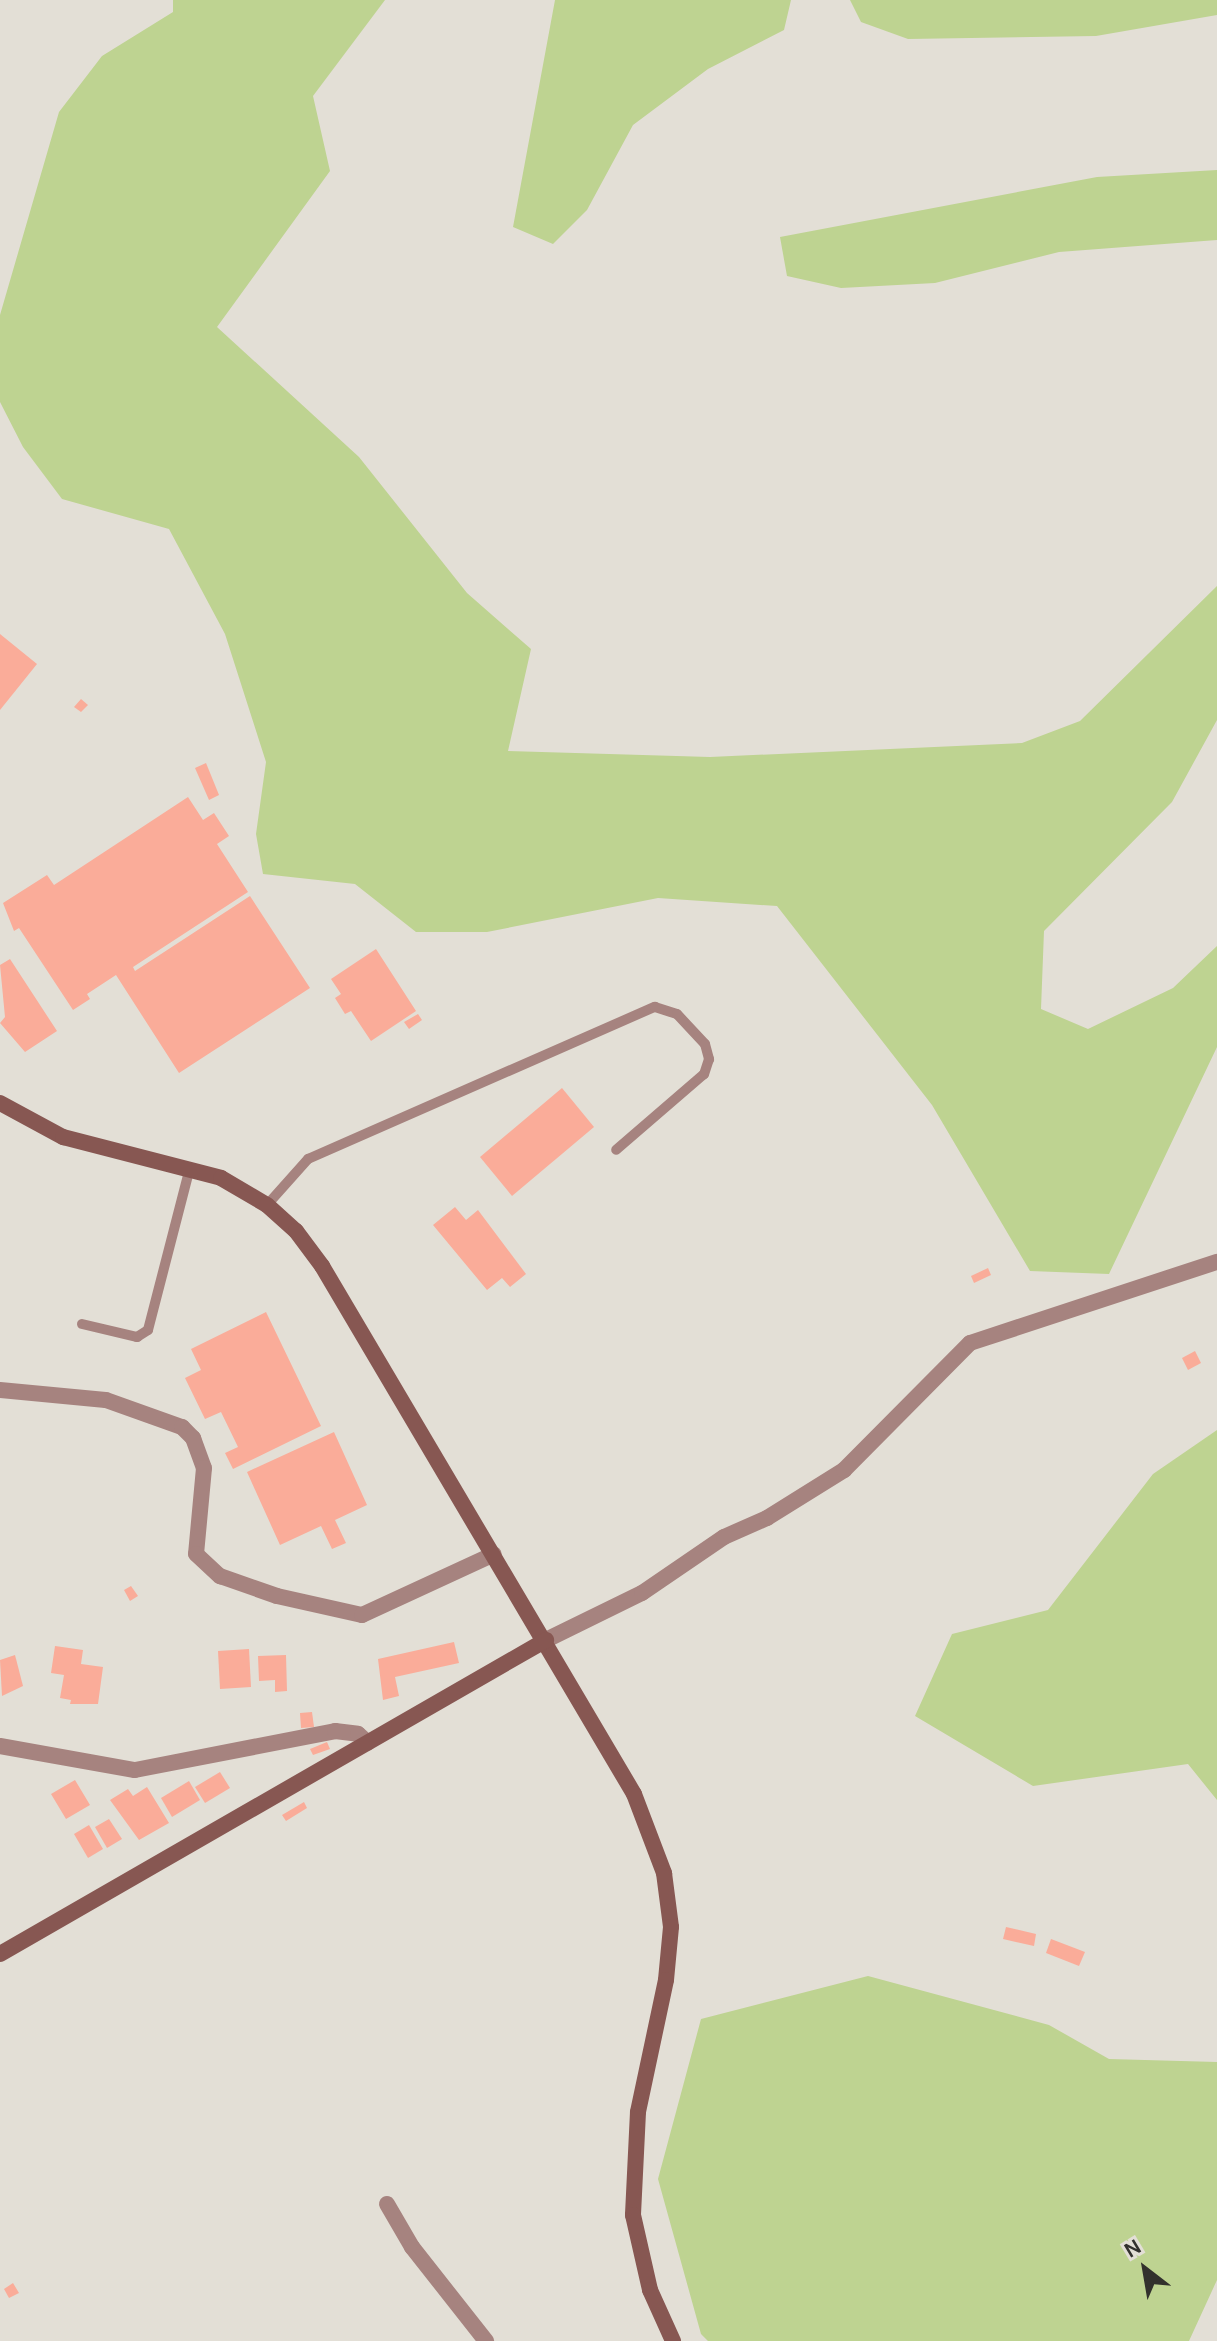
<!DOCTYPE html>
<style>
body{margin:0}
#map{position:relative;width:1217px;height:2341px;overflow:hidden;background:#e3dfd6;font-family:Karla,sans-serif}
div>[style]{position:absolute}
.green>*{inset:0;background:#bed391}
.building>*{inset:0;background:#faac99}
.lane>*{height:10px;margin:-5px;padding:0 5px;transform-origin:5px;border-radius:5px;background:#a6837f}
.street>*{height:16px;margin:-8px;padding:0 8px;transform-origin:8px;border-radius:8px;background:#a6837f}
.secondary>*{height:16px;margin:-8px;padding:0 8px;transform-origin:8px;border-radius:8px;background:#875752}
span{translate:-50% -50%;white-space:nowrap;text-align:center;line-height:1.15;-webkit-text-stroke:7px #e3dfd6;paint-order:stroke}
.north{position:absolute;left:1105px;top:2229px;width:80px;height:80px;-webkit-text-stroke:6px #e3dfd6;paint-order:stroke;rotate:329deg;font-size:22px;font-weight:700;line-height:32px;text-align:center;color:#32312d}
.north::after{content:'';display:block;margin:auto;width:28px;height:36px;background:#32312d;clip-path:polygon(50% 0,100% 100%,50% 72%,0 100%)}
</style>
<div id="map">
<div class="green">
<div style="clip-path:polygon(173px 0,385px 0,313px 96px,330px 171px,217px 327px,359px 457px,467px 593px,531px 649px,508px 751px,710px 757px,1022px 743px,1080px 721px,1217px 586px,1217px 720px,1172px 802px,1044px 931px,1041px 1009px,1088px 1029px,1173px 988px,1217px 946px,1217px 1047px,1109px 1274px,1030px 1271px,932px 1105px,777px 906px,658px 898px,487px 932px,416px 932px,355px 884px,263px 874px,256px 834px,266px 762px,225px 634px,169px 529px,62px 499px,23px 447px,0 402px,0 315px,59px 112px,102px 56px,173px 12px)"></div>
<div style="clip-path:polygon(555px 0,791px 0,784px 30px,708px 69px,633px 125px,587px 210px,553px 244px,513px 227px)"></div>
<div style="clip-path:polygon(850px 0,1217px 0,1217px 15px,1096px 36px,908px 39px,861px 22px)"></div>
<div style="clip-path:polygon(1217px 170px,1217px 240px,1059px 252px,935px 283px,841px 288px,787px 276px,780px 237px,1097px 177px)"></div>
<div style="clip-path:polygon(1217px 1430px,1217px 1800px,1188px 1764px,1033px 1786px,915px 1716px,952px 1634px,1048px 1610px,1153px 1474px)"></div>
<div style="clip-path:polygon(868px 1976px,1049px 2025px,1109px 2059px,1217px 2062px,1217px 2280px,1189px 2341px,708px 2341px,701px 2334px,658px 2179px,701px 2019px)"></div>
</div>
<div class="building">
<div style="clip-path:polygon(0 634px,37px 664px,0 710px)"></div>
<div style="clip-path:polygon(81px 699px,88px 705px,81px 712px,74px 707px)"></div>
<div style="clip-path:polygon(206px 763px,219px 795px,209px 800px,195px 768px)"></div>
<div style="clip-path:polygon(188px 797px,203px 820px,214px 813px,229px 836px,217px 844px,248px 892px,133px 967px,135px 971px,250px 896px,310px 988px,179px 1073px,116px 975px,87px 994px,90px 999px,73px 1010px,19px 928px,14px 931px,3px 903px,47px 875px,54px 885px)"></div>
<div style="clip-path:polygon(376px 949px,416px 1011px,371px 1041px,351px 1011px,345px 1014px,335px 998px,341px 994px,331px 979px)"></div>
<div style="clip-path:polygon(10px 959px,57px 1031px,25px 1052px,0 1023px,5px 1017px,0 965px)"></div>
<div style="clip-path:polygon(418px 1014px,422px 1020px,409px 1029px,404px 1022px)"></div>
<div style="clip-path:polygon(562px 1088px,594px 1127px,512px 1196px,480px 1157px)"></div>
<div style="clip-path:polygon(455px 1207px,466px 1220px,478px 1210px,526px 1274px,510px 1287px,502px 1278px,487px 1290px,433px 1225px)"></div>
<div style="clip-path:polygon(988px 1268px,991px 1275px,974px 1283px,971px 1276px)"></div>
<div style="clip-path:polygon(266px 1312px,321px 1426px,233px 1469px,225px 1453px,238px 1447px,221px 1412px,205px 1419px,185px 1378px,201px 1370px,191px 1349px)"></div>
<div style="clip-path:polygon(1195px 1351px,1201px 1363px,1188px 1370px,1182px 1358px)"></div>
<div style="clip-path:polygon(334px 1432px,367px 1505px,335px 1520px,346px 1543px,332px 1549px,321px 1526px,280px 1545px,247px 1472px)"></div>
<div style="clip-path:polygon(131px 1586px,138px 1596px,130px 1601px,124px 1590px)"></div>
<div style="clip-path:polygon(454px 1642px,459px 1663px,395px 1677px,399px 1696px,383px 1700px,378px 1659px)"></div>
<div style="clip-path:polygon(55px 1646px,83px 1650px,81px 1664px,103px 1667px,98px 1704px,70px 1704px,71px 1700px,60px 1698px,64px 1675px,51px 1673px)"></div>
<div style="clip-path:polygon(249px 1649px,251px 1687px,220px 1689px,218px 1651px)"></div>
<div style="clip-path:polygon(15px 1655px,23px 1686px,2px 1696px,0 1660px)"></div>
<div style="clip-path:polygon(286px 1655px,287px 1691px,275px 1692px,275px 1680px,259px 1681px,258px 1656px)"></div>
<div style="clip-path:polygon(312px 1712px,314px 1727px,301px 1728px,300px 1713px)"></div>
<div style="clip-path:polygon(327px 1742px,330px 1749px,313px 1755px,310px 1749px)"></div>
<div style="clip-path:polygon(220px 1772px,230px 1788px,205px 1803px,195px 1787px)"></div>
<div style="clip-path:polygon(75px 1780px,90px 1805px,66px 1819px,51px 1794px)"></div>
<div style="clip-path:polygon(189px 1781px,200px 1800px,172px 1817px,161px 1798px)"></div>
<div style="clip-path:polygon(147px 1787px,169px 1823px,139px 1840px,110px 1800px,128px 1789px,133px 1796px)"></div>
<div style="clip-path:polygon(304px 1802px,307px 1808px,286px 1821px,282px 1815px)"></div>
<div style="clip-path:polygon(109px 1819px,122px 1839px,107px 1848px,95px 1827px)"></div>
<div style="clip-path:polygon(89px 1825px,103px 1849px,88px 1858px,74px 1834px)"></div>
<div style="clip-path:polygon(1006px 1927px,1036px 1934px,1034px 1946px,1003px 1939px)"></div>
<div style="clip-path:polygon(1051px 1939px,1085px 1952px,1079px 1966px,1046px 1953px)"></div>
<div style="clip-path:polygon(13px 2283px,19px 2293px,9px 2298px,4px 2289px)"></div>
</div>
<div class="lane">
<div style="left:267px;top:1205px;width:62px;rotate:-48.3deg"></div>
<div style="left:308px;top:1159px;width:379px;rotate:-23.7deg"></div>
<div style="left:655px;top:1007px;width:23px;rotate:18deg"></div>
<div style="left:677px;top:1014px;width:41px;rotate:47deg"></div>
<div style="left:705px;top:1044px;width:16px;rotate:75deg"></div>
<div style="left:709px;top:1059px;width:16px;rotate:108deg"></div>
<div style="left:704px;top:1074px;width:116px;rotate:139.2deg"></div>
<div style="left:82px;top:1324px;width:57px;rotate:13.3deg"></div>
<div style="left:137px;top:1337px;width:13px;rotate:-32deg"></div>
<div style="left:148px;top:1330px;width:167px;rotate:-75.5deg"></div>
</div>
<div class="street">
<div style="left:0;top:1390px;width:106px;rotate:5.4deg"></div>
<div style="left:106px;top:1400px;width:81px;rotate:19.6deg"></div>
<div style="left:182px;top:1427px;width:16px;rotate:45deg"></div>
<div style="left:193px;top:1438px;width:32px;rotate:70deg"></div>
<div style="left:204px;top:1468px;width:86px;rotate:95.3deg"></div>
<div style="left:196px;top:1554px;width:33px;rotate:43deg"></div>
<div style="left:220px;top:1576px;width:60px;rotate:19.3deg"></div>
<div style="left:277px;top:1596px;width:87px;rotate:12.6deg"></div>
<div style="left:362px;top:1615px;width:145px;rotate:-24.8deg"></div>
<div style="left:546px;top:1640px;width:107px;rotate:-26.1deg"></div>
<div style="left:642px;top:1593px;width:99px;rotate:-34.3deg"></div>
<div style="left:724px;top:1537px;width:47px;rotate:-23.8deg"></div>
<div style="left:767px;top:1518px;width:91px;rotate:-31.9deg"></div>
<div style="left:844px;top:1470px;width:179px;rotate:-45.2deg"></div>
<div style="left:970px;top:1343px;width:260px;rotate:-18.2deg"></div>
<div style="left:0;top:1746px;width:137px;rotate:10.1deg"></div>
<div style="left:135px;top:1770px;width:204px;rotate:-11deg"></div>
<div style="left:335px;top:1731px;width:23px;rotate:7deg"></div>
<div style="left:358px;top:1734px;width:13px;rotate:42deg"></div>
<div style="left:387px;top:2204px;width:50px;rotate:59.8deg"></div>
<div style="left:412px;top:2247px;width:120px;rotate:51.8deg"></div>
</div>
<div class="secondary">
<div style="left:0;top:1103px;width:72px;rotate:28.4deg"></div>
<div style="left:63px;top:1137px;width:163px;rotate:14.5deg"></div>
<div style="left:221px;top:1178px;width:53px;rotate:30.4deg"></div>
<div style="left:267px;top:1205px;width:39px;rotate:42deg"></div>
<div style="left:296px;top:1231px;width:44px;rotate:53.4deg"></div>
<div style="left:322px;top:1266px;width:613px;rotate:59.42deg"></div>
<div style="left:634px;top:1794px;width:85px;rotate:69.2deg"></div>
<div style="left:664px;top:1873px;width:54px;rotate:82.6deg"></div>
<div style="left:671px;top:1927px;width:53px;rotate:95.4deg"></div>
<div style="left:666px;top:1980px;width:135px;rotate:102deg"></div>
<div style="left:638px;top:2112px;width:103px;rotate:92.8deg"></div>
<div style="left:633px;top:2215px;width:77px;rotate:77.2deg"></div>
<div style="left:650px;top:2290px;width:56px;rotate:65.7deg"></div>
<div style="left:0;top:1954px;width:630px;rotate:-29.9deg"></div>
</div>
<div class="north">N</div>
</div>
